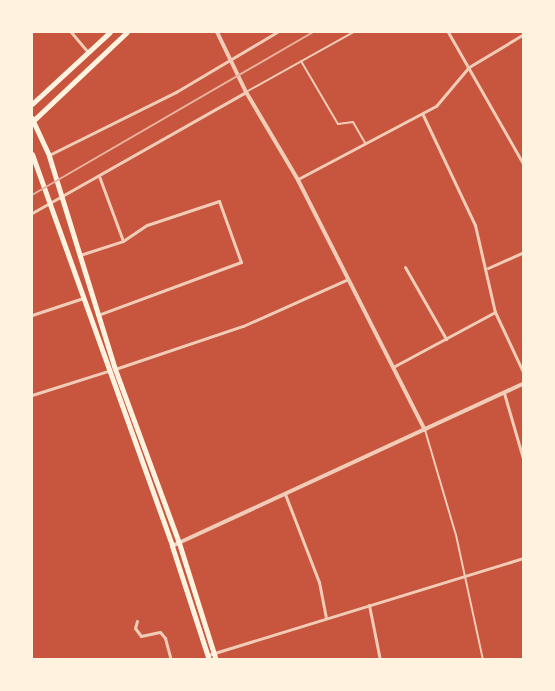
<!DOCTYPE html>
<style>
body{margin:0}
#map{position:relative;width:555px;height:691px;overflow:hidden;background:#c8553d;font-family:"Nunito Sans",sans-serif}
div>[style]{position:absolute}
.pedestrian>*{height:2px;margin:-1px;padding:0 1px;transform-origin:1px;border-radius:1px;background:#f1ccb7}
.minor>*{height:3px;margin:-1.5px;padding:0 1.5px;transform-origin:1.5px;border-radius:1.5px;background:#f1ccb7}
.tertiary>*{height:4px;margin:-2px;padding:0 2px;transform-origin:2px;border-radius:2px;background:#f1ccb7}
.primary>*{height:5px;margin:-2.5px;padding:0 2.5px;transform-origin:2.5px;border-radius:2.5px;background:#fff3e0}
.trunk>*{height:5px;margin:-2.5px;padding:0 2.5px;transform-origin:2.5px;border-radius:2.5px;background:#fff3e0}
.rail>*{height:2px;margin:-1px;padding:0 1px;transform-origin:1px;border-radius:1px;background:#e9b49f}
span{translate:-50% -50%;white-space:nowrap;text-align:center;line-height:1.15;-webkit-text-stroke:5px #fff3e0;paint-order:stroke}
.frame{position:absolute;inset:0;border:33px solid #fff3e0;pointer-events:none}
</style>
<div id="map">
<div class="pedestrian">
<div style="left:301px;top:61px;width:73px;rotate:59.6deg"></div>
<div style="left:338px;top:124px;width:15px;rotate:-8deg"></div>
<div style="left:353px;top:122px;width:24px;rotate:60deg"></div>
<div style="left:246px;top:92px;width:124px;rotate:-29.1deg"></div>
<div style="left:425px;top:430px;width:109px;rotate:73.6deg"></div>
<div style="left:456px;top:535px;width:128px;rotate:77.8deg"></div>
</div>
<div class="minor">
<div style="left:71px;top:32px;width:25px;rotate:50deg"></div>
<div style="left:448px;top:32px;width:153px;rotate:60.3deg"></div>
<div style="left:423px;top:115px;width:122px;rotate:64.7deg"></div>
<div style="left:475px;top:225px;width:89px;rotate:77.1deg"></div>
<div style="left:495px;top:312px;width:68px;rotate:64.9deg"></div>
<div style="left:49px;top:155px;width:142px;rotate:-26.4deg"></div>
<div style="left:176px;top:92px;width:117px;rotate:-30.7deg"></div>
<div style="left:99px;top:176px;width:69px;rotate:69.7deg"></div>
<div style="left:298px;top:179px;width:156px;rotate:-27.9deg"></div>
<div style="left:436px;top:106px;width:51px;rotate:-49.8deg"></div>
<div style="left:469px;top:67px;width:64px;rotate:-31deg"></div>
<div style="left:32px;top:213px;width:246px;rotate:-29.5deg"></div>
<div style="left:80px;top:255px;width:45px;rotate:-18deg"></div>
<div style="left:123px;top:241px;width:29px;rotate:-34deg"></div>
<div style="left:147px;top:225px;width:76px;rotate:-18.4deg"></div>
<div style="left:219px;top:201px;width:65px;rotate:70.2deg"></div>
<div style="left:241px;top:262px;width:153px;rotate:159.7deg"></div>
<div style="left:405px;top:267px;width:83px;rotate:60.3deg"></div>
<div style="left:488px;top:268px;width:39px;rotate:-24deg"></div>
<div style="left:32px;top:315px;width:54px;rotate:-18.4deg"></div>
<div style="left:393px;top:367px;width:116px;rotate:-28.3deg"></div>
<div style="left:115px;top:369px;width:135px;rotate:-18.6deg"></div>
<div style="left:243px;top:326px;width:115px;rotate:-24.1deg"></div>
<div style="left:504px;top:393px;width:72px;rotate:73.8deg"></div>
<div style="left:32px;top:395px;width:80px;rotate:-17.5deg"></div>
<div style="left:285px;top:494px;width:94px;rotate:68.9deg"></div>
<div style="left:319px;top:582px;width:37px;rotate:79deg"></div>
<div style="left:369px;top:605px;width:56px;rotate:78.7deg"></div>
<div style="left:137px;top:621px;width:7px;rotate:106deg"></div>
<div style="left:135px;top:628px;width:10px;rotate:53deg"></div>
<div style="left:141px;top:636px;width:19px;rotate:-12deg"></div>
<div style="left:160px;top:632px;width:8px;rotate:50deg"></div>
<div style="left:165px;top:638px;width:23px;rotate:75deg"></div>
<div style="left:208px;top:655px;width:331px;rotate:-17.1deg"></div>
</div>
<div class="tertiary">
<div style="left:217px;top:32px;width:67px;rotate:64.2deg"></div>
<div style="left:246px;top:92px;width:102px;rotate:59.4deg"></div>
<div style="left:298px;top:180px;width:280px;rotate:63.1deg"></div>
<div style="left:172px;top:546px;width:388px;rotate:-24.8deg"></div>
</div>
<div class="primary">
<div style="left:127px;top:32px;width:129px;rotate:136.6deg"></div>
<div style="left:33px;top:121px;width:38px;rotate:65deg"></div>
<div style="left:49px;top:156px;width:223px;rotate:72.8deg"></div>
<div style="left:115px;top:369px;width:185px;rotate:69.8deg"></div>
<div style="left:179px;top:543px;width:123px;rotate:72.5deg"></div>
<div style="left:32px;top:104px;width:106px;rotate:-42.7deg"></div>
<div style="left:32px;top:154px;width:416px;rotate:70.3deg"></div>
<div style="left:172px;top:546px;width:120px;rotate:72deg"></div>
</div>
<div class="trunk">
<div style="left:32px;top:118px;width:5px;rotate:90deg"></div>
</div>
<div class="rail">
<div style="left:32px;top:195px;width:325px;rotate:-30.1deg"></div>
</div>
<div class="frame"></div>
</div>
